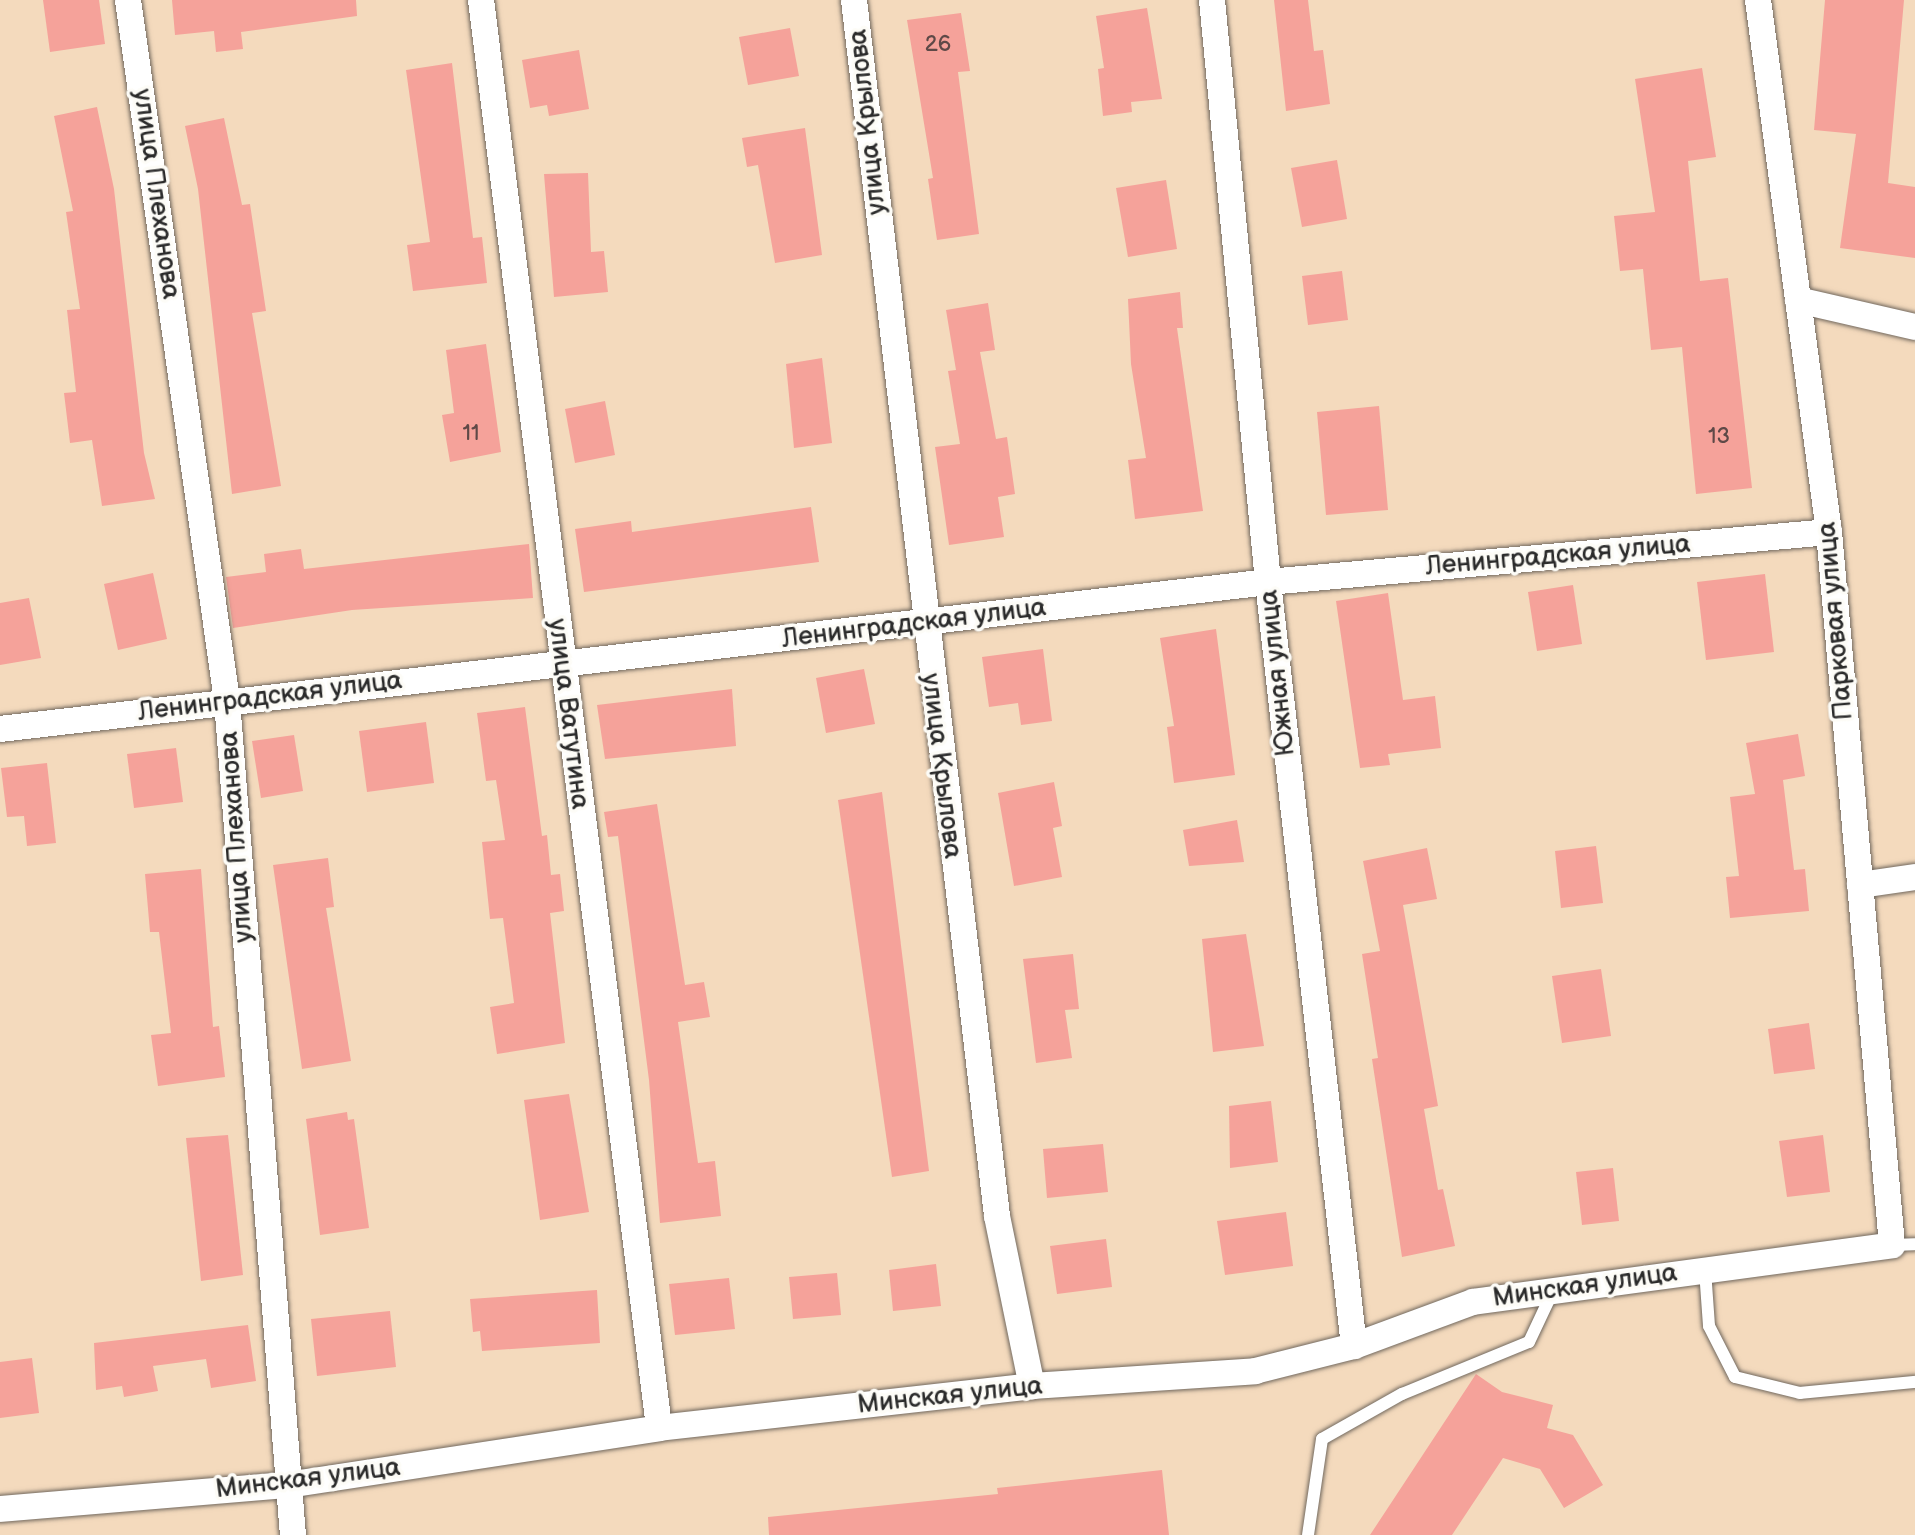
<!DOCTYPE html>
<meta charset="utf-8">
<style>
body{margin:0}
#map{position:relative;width:1915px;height:1535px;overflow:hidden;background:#f4dabd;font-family:"Balsamiq Sans",sans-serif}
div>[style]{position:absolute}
.building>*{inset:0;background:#f5a29a}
.roads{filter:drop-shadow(0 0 2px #71685e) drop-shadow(0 0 2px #71685e)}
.service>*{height:12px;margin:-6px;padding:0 6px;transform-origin:6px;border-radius:6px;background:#fff}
.minor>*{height:26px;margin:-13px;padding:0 13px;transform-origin:13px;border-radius:13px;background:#fff}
span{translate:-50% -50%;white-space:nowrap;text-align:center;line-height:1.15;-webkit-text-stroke:7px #fdfcf7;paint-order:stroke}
.number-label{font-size:22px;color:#5e4947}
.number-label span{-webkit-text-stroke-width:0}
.street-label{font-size:26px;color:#2b2b2b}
</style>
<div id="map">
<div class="building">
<div style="clip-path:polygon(43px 0,99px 0,105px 44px,50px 52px)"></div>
<div style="clip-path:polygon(172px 0,356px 0,357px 16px,241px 32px,243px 49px,216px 52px,214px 31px,175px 35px)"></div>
<div style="clip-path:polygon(1274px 0,1308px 0,1314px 51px,1323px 50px,1330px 104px,1286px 111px)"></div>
<div style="clip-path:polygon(1825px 0,1904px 0,1888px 183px,1915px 187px,1915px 258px,1840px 248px,1856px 134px,1814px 130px)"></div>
<div style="clip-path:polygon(1147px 8px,1162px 99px,1131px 102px,1132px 112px,1103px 116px,1098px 69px,1104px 68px,1096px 16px)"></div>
<div style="clip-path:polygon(961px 13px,970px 71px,958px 72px,979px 234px,937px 240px,928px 179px,933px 178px,907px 20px)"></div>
<div style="clip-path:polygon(790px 28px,799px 76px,748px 85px,739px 37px)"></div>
<div style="clip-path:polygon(579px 50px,589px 109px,549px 116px,547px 105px,530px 108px,522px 60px)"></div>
<div style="clip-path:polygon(452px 63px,473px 238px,482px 237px,487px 283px,413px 291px,407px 245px,430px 242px,406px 70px)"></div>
<div style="clip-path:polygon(1702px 68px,1716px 157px,1688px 161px,1700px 281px,1728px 278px,1752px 488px,1696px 494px,1682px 347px,1651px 350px,1643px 269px,1620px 271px,1614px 216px,1655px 212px,1635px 79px)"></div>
<div style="clip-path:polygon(97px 107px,114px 189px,144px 453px,155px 499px,102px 506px,92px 440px,70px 443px,64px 393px,76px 392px,67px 310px,80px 309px,66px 212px,73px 211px,54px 116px)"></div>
<div style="clip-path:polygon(224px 118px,242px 205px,250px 204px,266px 311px,252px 313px,281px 486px,232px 494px,198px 189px,185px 126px)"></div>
<div style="clip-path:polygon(805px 128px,822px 255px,775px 263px,758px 165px,747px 167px,742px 138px)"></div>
<div style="clip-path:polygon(1337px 160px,1347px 219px,1302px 227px,1291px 168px)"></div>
<div style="clip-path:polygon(588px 173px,591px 252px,604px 251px,608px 292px,554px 297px,544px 174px)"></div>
<div style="clip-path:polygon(1166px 180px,1177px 249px,1128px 257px,1116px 188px)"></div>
<div style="clip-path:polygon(1342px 271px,1348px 320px,1308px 325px,1302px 276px)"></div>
<div style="clip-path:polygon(1180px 292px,1183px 328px,1177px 328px,1203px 511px,1135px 519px,1128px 460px,1146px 458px,1131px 364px,1128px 299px)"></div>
<div style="clip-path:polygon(988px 303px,995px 350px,980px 352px,996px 439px,1007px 437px,1015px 494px,998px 497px,1004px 537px,949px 545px,935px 447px,960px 444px,948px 371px,956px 370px,946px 310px)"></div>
<div style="clip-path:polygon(486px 344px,501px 452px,450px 462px,442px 415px,454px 413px,446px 350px)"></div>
<div style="clip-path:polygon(822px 358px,832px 443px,794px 448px,786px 364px)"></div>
<div style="clip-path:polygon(605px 401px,615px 455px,575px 463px,565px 409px)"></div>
<div style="clip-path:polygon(1379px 406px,1388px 510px,1326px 515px,1317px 412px)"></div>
<div style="clip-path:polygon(811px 507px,819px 562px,584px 592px,575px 529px,631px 521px,632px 532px)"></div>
<div style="clip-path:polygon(529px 544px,533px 598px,352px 610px,233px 628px,226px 577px,266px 572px,264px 554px,301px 549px,304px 569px)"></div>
<div style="clip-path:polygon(153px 573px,167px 639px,118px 650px,104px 584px)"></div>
<div style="clip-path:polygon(1765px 574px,1774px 652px,1706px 660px,1697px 582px)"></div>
<div style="clip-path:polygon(1573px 585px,1582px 644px,1537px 651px,1528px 592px)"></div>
<div style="clip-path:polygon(1388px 593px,1403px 700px,1435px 696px,1441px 748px,1388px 754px,1390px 765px,1360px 768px,1336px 601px)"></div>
<div style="clip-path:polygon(29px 598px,41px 658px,0 665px,0 603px)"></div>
<div style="clip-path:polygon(1216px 629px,1235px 775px,1174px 783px,1167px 727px,1174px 726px,1160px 638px)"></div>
<div style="clip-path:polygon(1043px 649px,1052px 721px,1021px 725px,1018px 703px,989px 707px,982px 657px)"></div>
<div style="clip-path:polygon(864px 669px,875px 724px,826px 733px,816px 678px)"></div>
<div style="clip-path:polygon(732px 689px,736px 746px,605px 759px,597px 705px)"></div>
<div style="clip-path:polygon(525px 707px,542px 836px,547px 835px,551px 875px,560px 874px,564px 911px,550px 913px,565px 1043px,497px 1054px,490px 1007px,514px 1003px,503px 918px,490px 919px,482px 842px,505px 840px,496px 780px,486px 781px,477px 713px)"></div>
<div style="clip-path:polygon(426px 722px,434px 783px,367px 792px,359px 731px)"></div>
<div style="clip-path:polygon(1798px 734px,1805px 776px,1783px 780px,1794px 870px,1805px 869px,1809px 911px,1730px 918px,1726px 877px,1739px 876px,1730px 797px,1755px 794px,1746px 743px)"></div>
<div style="clip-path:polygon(294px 735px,303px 791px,261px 798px,252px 741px)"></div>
<div style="clip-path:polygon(176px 748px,183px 802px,134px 808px,127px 754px)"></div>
<div style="clip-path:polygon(47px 763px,56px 843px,27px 846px,24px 816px,7px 817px,1px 768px)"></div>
<div style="clip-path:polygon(1054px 782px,1062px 826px,1053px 828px,1062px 877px,1014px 886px,998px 793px)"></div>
<div style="clip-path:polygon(882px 792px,929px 1171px,892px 1177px,838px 800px)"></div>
<div style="clip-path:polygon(657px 804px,685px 985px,704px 982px,710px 1017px,678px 1022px,698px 1163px,715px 1161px,721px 1216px,660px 1223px,649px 1080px,618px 836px,608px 837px,604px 812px)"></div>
<div style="clip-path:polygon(1237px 820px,1244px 862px,1189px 866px,1183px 830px)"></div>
<div style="clip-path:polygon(1596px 846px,1603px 903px,1561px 908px,1555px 851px)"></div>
<div style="clip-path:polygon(1427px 848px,1437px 899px,1403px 905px,1438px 1106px,1424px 1109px,1438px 1190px,1443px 1189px,1455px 1246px,1402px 1257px,1372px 1059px,1378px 1058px,1362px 954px,1380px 951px,1363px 861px)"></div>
<div style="clip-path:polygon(328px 858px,334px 907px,326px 908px,351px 1061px,302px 1069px,273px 865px)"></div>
<div style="clip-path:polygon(201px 869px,213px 1027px,219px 1026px,225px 1077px,158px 1086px,151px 1035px,171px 1033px,159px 932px,150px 932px,145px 874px)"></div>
<div style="clip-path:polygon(1246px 934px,1264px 1046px,1213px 1052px,1202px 939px)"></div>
<div style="clip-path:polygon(1073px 954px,1079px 1009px,1065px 1010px,1072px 1058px,1036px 1063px,1023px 959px)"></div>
<div style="clip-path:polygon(1601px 969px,1611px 1036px,1562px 1043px,1552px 976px)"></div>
<div style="clip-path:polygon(1809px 1023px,1815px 1069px,1774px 1074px,1768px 1029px)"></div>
<div style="clip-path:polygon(569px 1094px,589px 1212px,540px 1220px,524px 1100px)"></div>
<div style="clip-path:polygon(1271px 1101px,1278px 1162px,1230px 1168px,1229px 1106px)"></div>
<div style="clip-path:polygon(347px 1112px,348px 1120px,354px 1119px,369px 1228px,320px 1235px,306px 1119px)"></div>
<div style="clip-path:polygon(228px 1135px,243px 1275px,201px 1281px,186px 1138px)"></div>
<div style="clip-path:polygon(1823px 1135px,1830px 1192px,1787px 1197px,1779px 1141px)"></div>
<div style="clip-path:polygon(1103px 1144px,1108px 1192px,1047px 1198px,1043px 1149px)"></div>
<div style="clip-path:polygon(1613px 1168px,1619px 1221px,1582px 1225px,1576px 1172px)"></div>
<div style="clip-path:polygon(1286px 1212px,1293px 1266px,1225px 1275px,1217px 1221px)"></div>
<div style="clip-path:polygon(1106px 1239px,1112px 1287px,1057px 1294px,1050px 1246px)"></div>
<div style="clip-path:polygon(936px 1264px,941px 1306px,893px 1311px,889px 1270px)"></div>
<div style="clip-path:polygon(837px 1273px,841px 1315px,793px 1319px,789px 1277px)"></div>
<div style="clip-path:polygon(729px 1278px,735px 1329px,675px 1335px,669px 1284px)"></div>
<div style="clip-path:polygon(597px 1290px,600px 1343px,482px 1351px,480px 1331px,473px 1332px,470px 1299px)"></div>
<div style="clip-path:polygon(390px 1311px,396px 1367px,317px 1376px,311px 1319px)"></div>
<div style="clip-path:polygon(248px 1325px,256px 1381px,211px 1388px,206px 1359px,153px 1366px,158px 1391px,124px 1397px,122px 1386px,96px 1390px,94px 1343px)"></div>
<div style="clip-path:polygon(32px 1358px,39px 1413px,0 1418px,0 1362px)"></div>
<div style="clip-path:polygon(1476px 1374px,1502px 1392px,1553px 1405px,1547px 1428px,1573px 1435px,1603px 1485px,1564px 1508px,1540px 1469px,1503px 1458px,1452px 1535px,1370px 1535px)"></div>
<div style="clip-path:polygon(1162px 1470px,1169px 1535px,769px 1535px,768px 1517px,998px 1494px,997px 1488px)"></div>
</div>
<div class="roads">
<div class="service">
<div style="left:1892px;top:1245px;width:23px;rotate:-2deg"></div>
<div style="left:1705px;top:1270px;width:56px;rotate:85.9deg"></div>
<div style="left:1709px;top:1326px;width:57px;rotate:63deg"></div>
<div style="left:1735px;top:1377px;width:67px;rotate:13.8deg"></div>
<div style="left:1800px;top:1393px;width:116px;rotate:-5.5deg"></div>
<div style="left:1308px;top:1535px;width:97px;rotate:-81.7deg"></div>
<div style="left:1322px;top:1439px;width:92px;rotate:-29.4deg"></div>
<div style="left:1402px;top:1394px;width:137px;rotate:-22.3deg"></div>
<div style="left:1529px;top:1342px;width:56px;rotate:-64.8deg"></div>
</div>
<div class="minor">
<div style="left:128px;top:0;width:708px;rotate:81.96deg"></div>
<div style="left:227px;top:701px;width:837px;rotate:85.48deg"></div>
<div style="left:481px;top:0;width:1439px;rotate:82.89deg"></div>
<div style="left:854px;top:0;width:1224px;rotate:83.29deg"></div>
<div style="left:997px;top:1216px;width:174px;rotate:78.4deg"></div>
<div style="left:1212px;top:0;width:585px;rotate:84.5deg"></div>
<div style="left:1268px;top:582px;width:769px;rotate:83.58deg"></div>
<div style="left:1798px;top:300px;width:120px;rotate:13deg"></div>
<div style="left:0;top:729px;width:1276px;rotate:-6.61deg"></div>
<div style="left:1268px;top:582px;width:563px;rotate:-5.09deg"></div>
<div style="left:1860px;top:885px;width:56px;rotate:-8.3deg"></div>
<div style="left:0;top:1509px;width:289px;rotate:-4.8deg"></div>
<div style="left:288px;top:1485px;width:375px;rotate:-8.7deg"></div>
<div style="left:659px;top:1428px;width:375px;rotate:-6.4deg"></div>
<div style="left:1032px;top:1386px;width:224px;rotate:-3.8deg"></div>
<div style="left:1255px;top:1371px;width:102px;rotate:-14.2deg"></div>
<div style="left:1354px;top:1346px;width:127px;rotate:-20.3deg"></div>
<div style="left:1473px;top:1302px;width:423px;rotate:-7.7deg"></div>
<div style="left:1892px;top:1245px;width:716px;rotate:-95.05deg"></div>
<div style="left:1829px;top:532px;width:537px;rotate:-97.6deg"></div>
</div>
</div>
<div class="number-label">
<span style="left:938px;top:45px">26</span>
<span style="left:471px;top:434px">11</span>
<span style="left:1719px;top:437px">13</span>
</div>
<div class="street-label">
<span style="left:868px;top:122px;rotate:-96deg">улица Крылова</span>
<span style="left:156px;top:194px;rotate:82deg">улица Плеханова</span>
<span style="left:1558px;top:556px;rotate:-5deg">Ленинградская улица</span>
<span style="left:1836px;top:621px;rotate:-95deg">Парковая улица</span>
<span style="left:914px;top:624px;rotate:-7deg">Ленинградская улица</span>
<span style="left:1278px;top:673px;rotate:-96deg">Южная улица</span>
<span style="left:270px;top:697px;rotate:-7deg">Ленинградская улица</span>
<span style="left:568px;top:714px;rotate:83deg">улица Ватутина</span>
<span style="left:941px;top:766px;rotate:83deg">улица Крылова</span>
<span style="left:237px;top:837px;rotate:-94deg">улица Плеханова</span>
<span style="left:1585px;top:1286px;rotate:-8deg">Минская улица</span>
<span style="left:950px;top:1396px;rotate:-6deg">Минская улица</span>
<span style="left:308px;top:1479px;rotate:-7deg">Минская улица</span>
</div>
</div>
